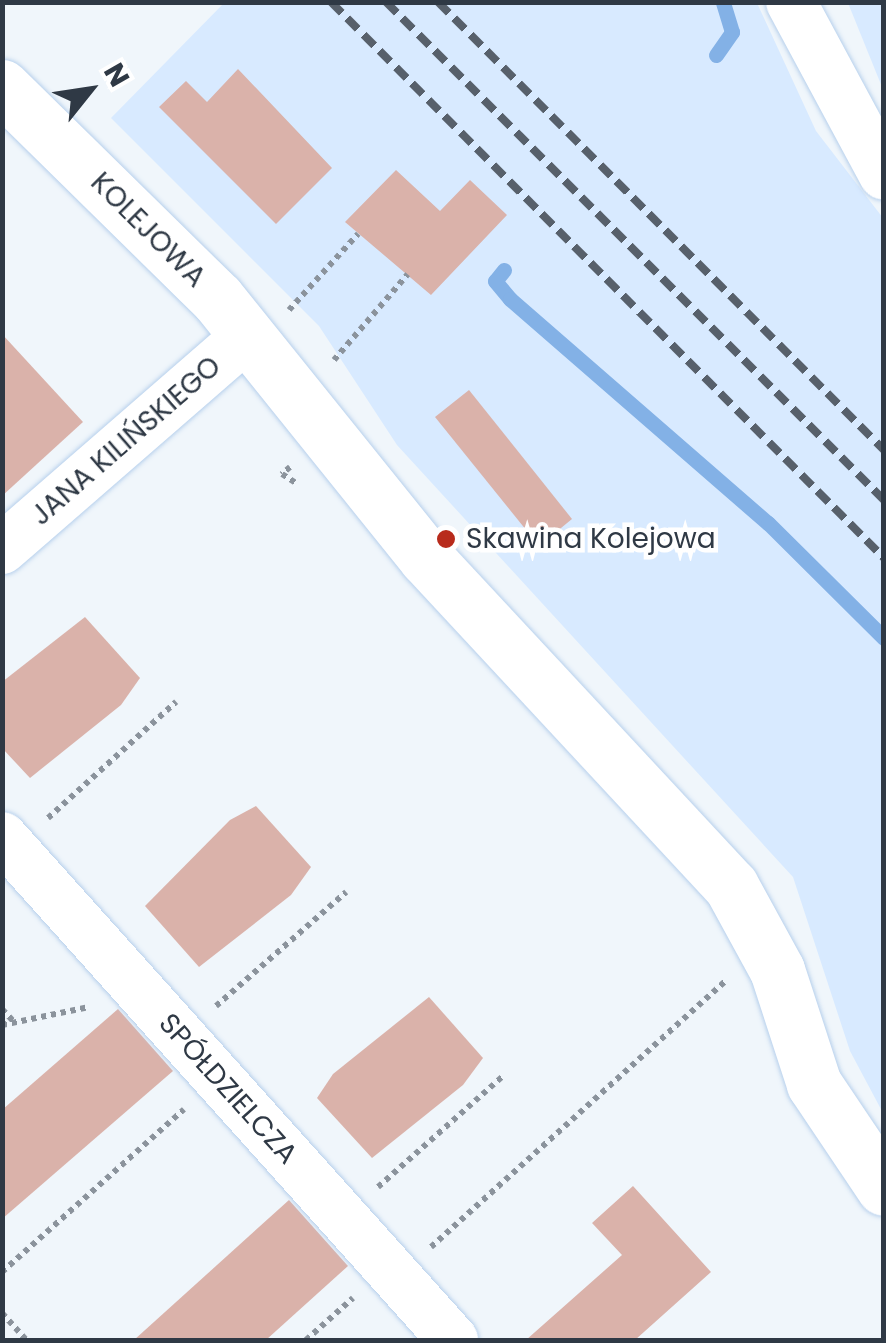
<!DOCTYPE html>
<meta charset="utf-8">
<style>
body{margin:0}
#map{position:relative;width:886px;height:1343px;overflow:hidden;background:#f0f6fb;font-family:Poppins,sans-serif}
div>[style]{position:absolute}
.built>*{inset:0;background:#d8eaff}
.stream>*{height:15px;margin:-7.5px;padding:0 7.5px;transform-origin:7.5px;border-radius:7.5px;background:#83b1e6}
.building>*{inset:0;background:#dab2aa}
.path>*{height:6px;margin-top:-3px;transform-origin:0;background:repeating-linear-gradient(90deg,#8b939c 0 5px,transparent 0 10px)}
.roads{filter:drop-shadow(0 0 2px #b7d0ec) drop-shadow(0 0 2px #b7d0ec)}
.minor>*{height:50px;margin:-25px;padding:0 25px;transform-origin:25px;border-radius:25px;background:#fff}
.tertiary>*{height:55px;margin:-27.5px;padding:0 27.5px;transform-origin:27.5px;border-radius:27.5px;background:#fff}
.rail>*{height:8px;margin-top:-4px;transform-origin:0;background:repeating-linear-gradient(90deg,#57606b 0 15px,transparent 0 23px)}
.dots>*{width:28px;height:28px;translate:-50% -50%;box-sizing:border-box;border:5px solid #fff;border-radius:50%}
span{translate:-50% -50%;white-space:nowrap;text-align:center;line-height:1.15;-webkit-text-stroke:9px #fff;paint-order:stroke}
.street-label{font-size:28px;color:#2f3945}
.poi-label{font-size:28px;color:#2f3945}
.left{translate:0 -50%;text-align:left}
.frame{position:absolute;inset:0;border:5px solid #2f3945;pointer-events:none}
.north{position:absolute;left:40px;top:40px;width:100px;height:100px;-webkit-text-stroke:8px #fff;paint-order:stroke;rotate:60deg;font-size:28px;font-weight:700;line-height:40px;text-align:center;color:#2f3945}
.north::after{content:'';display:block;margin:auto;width:35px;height:45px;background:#2f3945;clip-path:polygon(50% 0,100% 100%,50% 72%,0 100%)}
</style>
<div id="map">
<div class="built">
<div style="clip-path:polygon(224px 3px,757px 3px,816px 131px,883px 218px,883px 1113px,850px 1051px,793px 877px,397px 445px,319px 326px,111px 118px)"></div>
<div style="clip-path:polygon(848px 3px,883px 3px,883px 89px,882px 87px)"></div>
</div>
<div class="stream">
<div style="left:716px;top:55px;width:28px;rotate:-55deg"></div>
<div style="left:732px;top:32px;width:31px;rotate:-107deg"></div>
<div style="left:504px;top:270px;width:14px;rotate:129deg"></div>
<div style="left:495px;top:281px;width:23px;rotate:50deg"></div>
<div style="left:510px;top:299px;width:342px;rotate:41deg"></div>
<div style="left:768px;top:523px;width:163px;rotate:44.8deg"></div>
</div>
<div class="building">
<div style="clip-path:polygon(238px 69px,332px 168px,276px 224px,159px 107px,186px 81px,207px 102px)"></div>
<div style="clip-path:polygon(396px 170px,440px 211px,470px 180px,507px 215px,431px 295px,345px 222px)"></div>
<div style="clip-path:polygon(2px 334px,83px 422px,2px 496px)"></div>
<div style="clip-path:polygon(469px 390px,572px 519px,539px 546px,435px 417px)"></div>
<div style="clip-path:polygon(85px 617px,140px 678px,121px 705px,30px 778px,2px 748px,2px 682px)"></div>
<div style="clip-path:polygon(256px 806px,311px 867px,291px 895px,199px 967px,145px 906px,230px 820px)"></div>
<div style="clip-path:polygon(429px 997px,483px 1058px,463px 1085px,372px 1158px,317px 1098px,333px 1074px)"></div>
<div style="clip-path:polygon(118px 1009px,173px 1071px,2px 1219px,2px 1110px)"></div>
<div style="clip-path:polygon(633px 1186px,711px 1272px,635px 1340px,526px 1340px,622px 1255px,592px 1223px)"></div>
<div style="clip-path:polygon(289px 1200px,348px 1266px,266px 1340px,134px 1340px)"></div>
</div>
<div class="path">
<div style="left:289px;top:310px;width:103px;rotate:-47.8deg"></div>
<div style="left:334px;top:360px;width:113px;rotate:-49.3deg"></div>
<div style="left:290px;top:467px;width:11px;rotate:139deg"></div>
<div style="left:282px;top:474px;width:17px;rotate:33deg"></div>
<div style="left:48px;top:818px;width:173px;rotate:-42.2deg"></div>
<div style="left:216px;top:1006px;width:173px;rotate:-41.2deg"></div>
<div style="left:2px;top:1009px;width:16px;rotate:47deg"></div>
<div style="left:2px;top:1025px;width:89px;rotate:-11.7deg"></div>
<div style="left:378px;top:1187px;width:167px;rotate:-41.6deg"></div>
<div style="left:431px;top:1247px;width:398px;rotate:-42.1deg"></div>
<div style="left:2px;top:1272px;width:244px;rotate:-41.8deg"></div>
<div style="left:2px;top:1313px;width:36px;rotate:48deg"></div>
<div style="left:306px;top:1340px;width:63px;rotate:-41.8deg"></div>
</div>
<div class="roads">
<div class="minor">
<div style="left:791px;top:2px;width:196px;rotate:61.7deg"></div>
<div style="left:2px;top:549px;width:327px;rotate:-41deg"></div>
<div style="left:2px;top:837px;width:676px;rotate:48.12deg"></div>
</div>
<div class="tertiary">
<div style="left:2px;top:87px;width:301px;rotate:44.5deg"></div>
<div style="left:217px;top:298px;width:334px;rotate:51.2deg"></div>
<div style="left:426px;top:558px;width:448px;rotate:47.1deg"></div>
<div style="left:731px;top:886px;width:96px;rotate:61.3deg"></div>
<div style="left:777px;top:970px;width:120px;rotate:72deg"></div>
<div style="left:814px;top:1084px;width:125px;rotate:56.1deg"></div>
</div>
</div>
<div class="rail">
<div style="left:331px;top:2px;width:784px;rotate:45.15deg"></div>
<div style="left:386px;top:2px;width:704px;rotate:45deg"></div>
<div style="left:438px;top:2px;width:632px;rotate:45.13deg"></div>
</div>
<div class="dots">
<div style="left:446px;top:539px;background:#b82b1c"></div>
</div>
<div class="street-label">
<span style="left:148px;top:230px;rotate:45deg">KOLEJOWA</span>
<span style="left:126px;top:441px;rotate:-41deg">JANA KILIŃSKIEGO</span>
<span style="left:228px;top:1089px;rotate:48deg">SPÓŁDZIELCZA</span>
</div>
<div class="poi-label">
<span class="left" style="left:466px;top:539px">Skawina Kolejowa</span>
</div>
<div class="frame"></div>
<div class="north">N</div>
</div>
